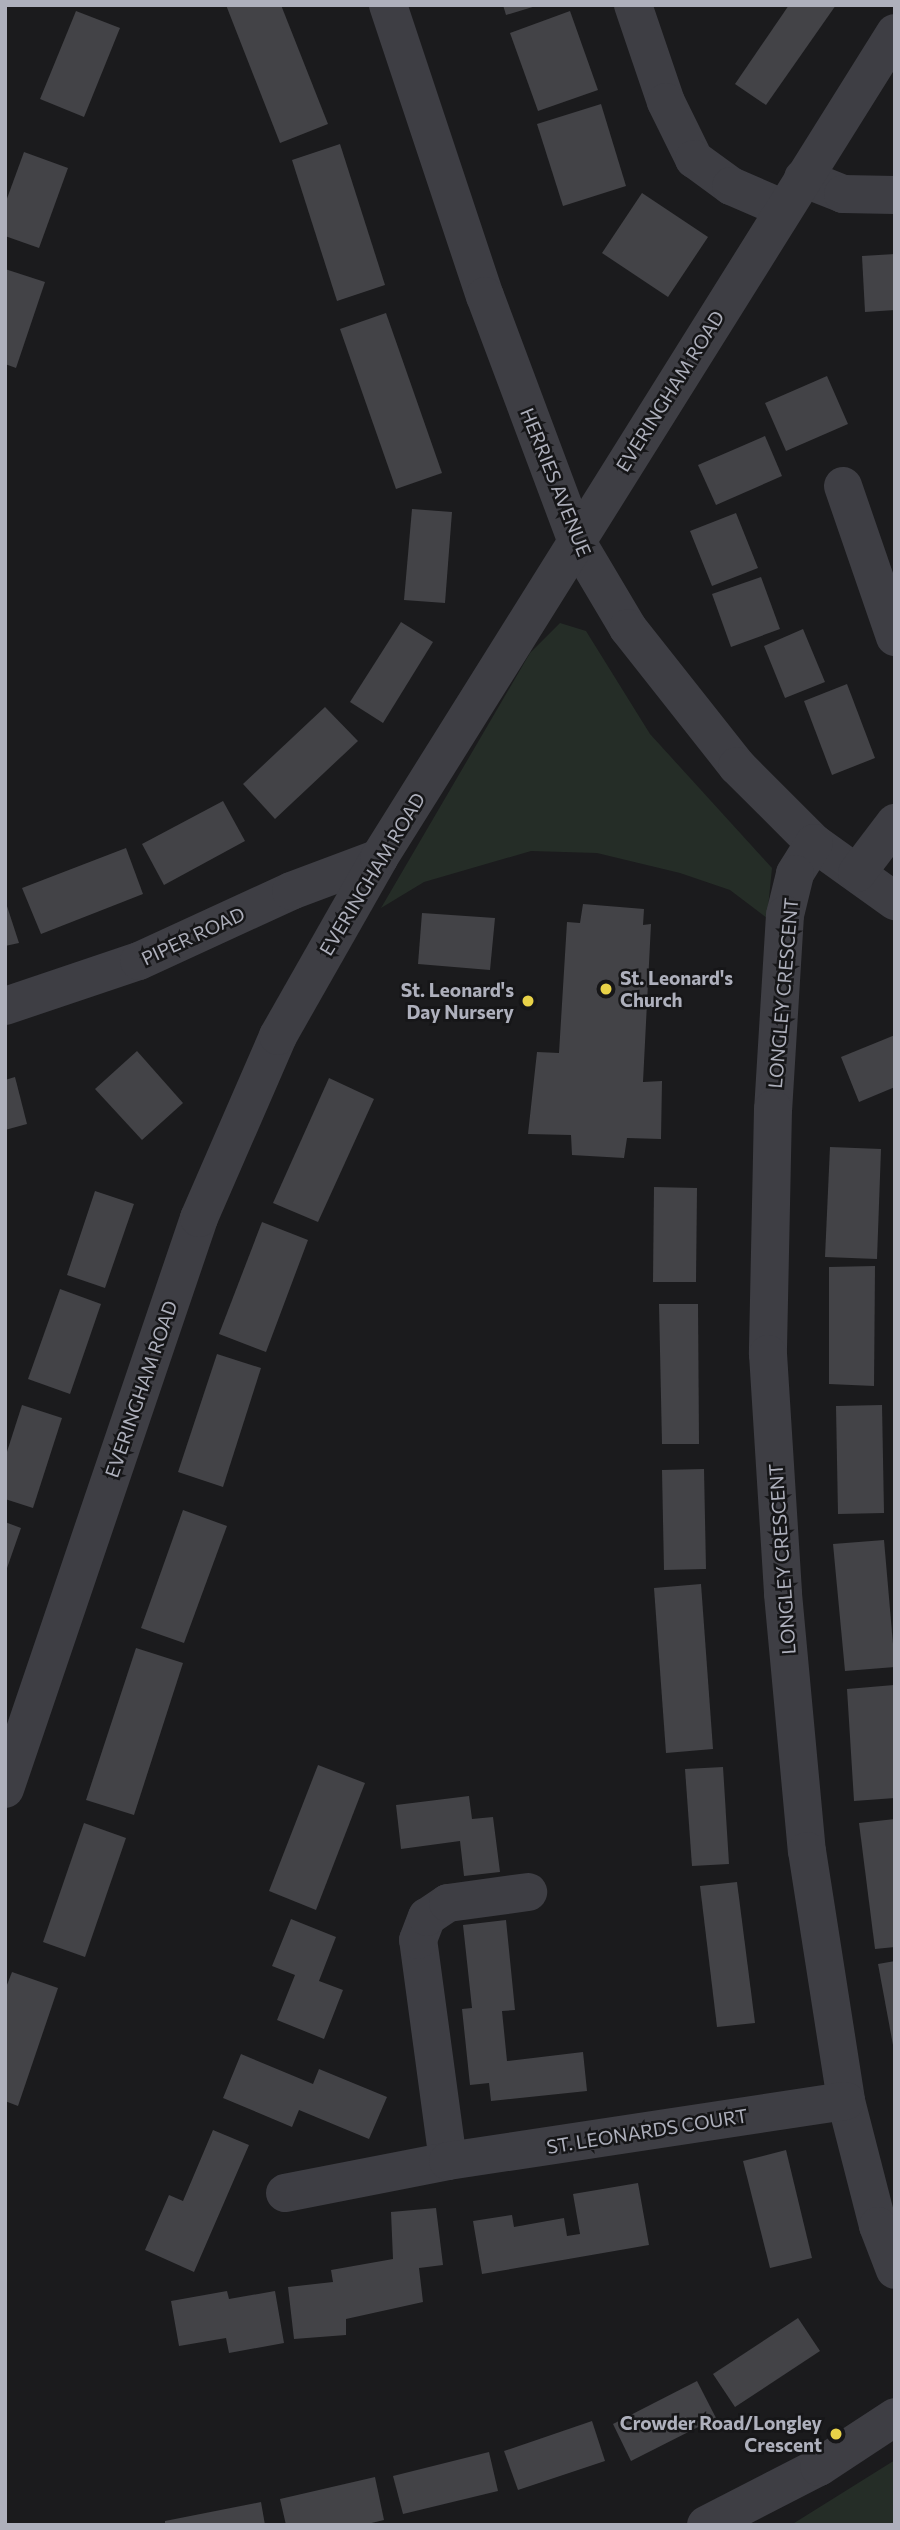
<!DOCTYPE html>
<style>
body{margin:0}
#map{position:relative;width:900px;height:2530px;overflow:hidden;background:#1b1b1d;font-family:Commissioner,sans-serif}
div>[style]{position:absolute}
.green>*{inset:0;background:#252d27}
.building>*{inset:0;background:#434347}
.minor>*{height:38px;margin:-19px;padding:0 19px;transform-origin:19px;border-radius:19px;background:#3e3e44}
.dots>*{width:19px;height:19px;translate:-50% -50%;box-sizing:border-box;border:4px solid #161618;border-radius:50%}
span{translate:-50% -50%;white-space:nowrap;text-align:center;line-height:1.15;-webkit-text-stroke:5px #161618;paint-order:stroke}
.street-label{font-size:19px;color:#aeb0bc}
.poi-label{font-size:19px;color:#aeb0bc;font-weight:700}
.left{translate:0 -50%;text-align:left}
.right{translate:-100% -50%;text-align:right}
.frame{position:absolute;inset:0;border:7px solid #aeb0bc;pointer-events:none}
</style>
<div id="map">
<div class="green">
<div style="clip-path:polygon(560px 623px,586px 631px,650px 734px,772px 868px,767px 918px,730px 890px,680px 873px,597px 853px,531px 851px,424px 882px,381px 908px,530px 653px)"></div>
<div style="clip-path:polygon(895px 2460px,895px 2525px,791px 2525px)"></div>
</div>
<div class="building">
<div style="clip-path:polygon(226px 5px,281px 5px,328px 124px,280px 143px)"></div>
<div style="clip-path:polygon(503px 5px,535px 5px,536px 6px,506px 15px)"></div>
<div style="clip-path:polygon(789px 5px,836px 5px,766px 105px,735px 84px)"></div>
<div style="clip-path:polygon(76px 11px,120px 28px,84px 117px,40px 99px)"></div>
<div style="clip-path:polygon(570px 11px,598px 90px,538px 111px,510px 33px)"></div>
<div style="clip-path:polygon(601px 104px,626px 186px,563px 206px,537px 124px)"></div>
<div style="clip-path:polygon(340px 144px,385px 285px,337px 301px,292px 160px)"></div>
<div style="clip-path:polygon(24px 152px,68px 168px,39px 248px,5px 236px,5px 204px)"></div>
<div style="clip-path:polygon(642px 193px,708px 237px,668px 297px,602px 253px)"></div>
<div style="clip-path:polygon(895px 254px,895px 310px,865px 312px,862px 256px)"></div>
<div style="clip-path:polygon(5px 269px,45px 282px,16px 368px,5px 364px)"></div>
<div style="clip-path:polygon(386px 313px,442px 473px,396px 489px,340px 329px)"></div>
<div style="clip-path:polygon(827px 376px,848px 424px,786px 451px,765px 403px)"></div>
<div style="clip-path:polygon(765px 436px,782px 476px,716px 505px,698px 465px)"></div>
<div style="clip-path:polygon(412px 509px,452px 512px,445px 603px,404px 600px)"></div>
<div style="clip-path:polygon(736px 513px,758px 568px,712px 586px,690px 531px)"></div>
<div style="clip-path:polygon(761px 577px,780px 629px,731px 647px,712px 594px)"></div>
<div style="clip-path:polygon(401px 622px,433px 642px,383px 723px,350px 702px)"></div>
<div style="clip-path:polygon(803px 629px,825px 682px,785px 698px,764px 646px)"></div>
<div style="clip-path:polygon(847px 684px,875px 758px,832px 775px,804px 701px)"></div>
<div style="clip-path:polygon(325px 707px,358px 741px,275px 819px,243px 784px)"></div>
<div style="clip-path:polygon(223px 801px,245px 841px,164px 885px,142px 844px)"></div>
<div style="clip-path:polygon(126px 848px,143px 894px,41px 934px,22px 888px)"></div>
<div style="clip-path:polygon(5px 900px,19px 943px,5px 946px)"></div>
<div style="clip-path:polygon(583px 904px,644px 909px,643px 925px,651px 924px,643px 1082px,662px 1081px,661px 1139px,627px 1138px,624px 1158px,572px 1155px,571px 1135px,528px 1134px,537px 1052px,559px 1053px,567px 922px,580px 923px)"></div>
<div style="clip-path:polygon(422px 913px,495px 918px,490px 970px,418px 964px)"></div>
<div style="clip-path:polygon(895px 1035px,895px 1087px,859px 1102px,841px 1057px)"></div>
<div style="clip-path:polygon(137px 1051px,183px 1103px,142px 1140px,95px 1089px)"></div>
<div style="clip-path:polygon(15px 1077px,27px 1124px,5px 1130px,5px 1080px)"></div>
<div style="clip-path:polygon(329px 1078px,374px 1099px,318px 1222px,273px 1203px)"></div>
<div style="clip-path:polygon(830px 1147px,881px 1149px,877px 1259px,825px 1257px)"></div>
<div style="clip-path:polygon(654px 1187px,697px 1188px,696px 1282px,653px 1282px)"></div>
<div style="clip-path:polygon(95px 1191px,134px 1204px,105px 1288px,67px 1275px)"></div>
<div style="clip-path:polygon(262px 1222px,308px 1240px,266px 1352px,219px 1334px)"></div>
<div style="clip-path:polygon(875px 1266px,874px 1386px,829px 1384px,829px 1267px)"></div>
<div style="clip-path:polygon(60px 1289px,101px 1304px,70px 1394px,28px 1379px)"></div>
<div style="clip-path:polygon(659px 1304px,698px 1304px,699px 1444px,662px 1444px)"></div>
<div style="clip-path:polygon(217px 1354px,261px 1368px,223px 1487px,178px 1472px)"></div>
<div style="clip-path:polygon(22px 1405px,62px 1418px,33px 1508px,5px 1499px,5px 1458px)"></div>
<div style="clip-path:polygon(882px 1405px,884px 1513px,838px 1514px,836px 1406px)"></div>
<div style="clip-path:polygon(704px 1469px,706px 1569px,664px 1570px,662px 1470px)"></div>
<div style="clip-path:polygon(183px 1510px,227px 1526px,184px 1643px,141px 1628px)"></div>
<div style="clip-path:polygon(5px 1522px,21px 1528px,6px 1571px,5px 1571px)"></div>
<div style="clip-path:polygon(884px 1540px,895px 1667px,845px 1671px,833px 1544px)"></div>
<div style="clip-path:polygon(701px 1584px,713px 1749px,666px 1753px,654px 1588px)"></div>
<div style="clip-path:polygon(136px 1648px,183px 1663px,134px 1815px,86px 1800px)"></div>
<div style="clip-path:polygon(894px 1685px,895px 1798px,854px 1801px,847px 1689px)"></div>
<div style="clip-path:polygon(318px 1765px,365px 1783px,316px 1910px,269px 1891px)"></div>
<div style="clip-path:polygon(723px 1767px,729px 1864px,692px 1866px,685px 1769px)"></div>
<div style="clip-path:polygon(469px 1796px,472px 1819px,493px 1817px,500px 1872px,464px 1876px,460px 1841px,401px 1849px,396px 1805px)"></div>
<div style="clip-path:polygon(895px 1819px,895px 1947px,875px 1949px,859px 1823px)"></div>
<div style="clip-path:polygon(84px 1823px,126px 1838px,85px 1957px,43px 1942px)"></div>
<div style="clip-path:polygon(737px 1882px,755px 2023px,717px 2027px,700px 1886px)"></div>
<div style="clip-path:polygon(291px 1919px,336px 1937px,319px 1981px,343px 1990px,324px 2039px,277px 2020px,295px 1975px,272px 1966px)"></div>
<div style="clip-path:polygon(506px 1920px,515px 2010px,502px 2011px,507px 2061px,583px 2052px,587px 2091px,491px 2101px,489px 2083px,470px 2085px,462px 2009px,472px 2008px,463px 1925px)"></div>
<div style="clip-path:polygon(895px 1961px,895px 2045px,893px 2045px,878px 1964px)"></div>
<div style="clip-path:polygon(12px 1972px,58px 1988px,18px 2106px,5px 2101px,5px 1990px)"></div>
<div style="clip-path:polygon(241px 2054px,313px 2084px,319px 2069px,387px 2097px,369px 2139px,299px 2110px,292px 2127px,223px 2098px)"></div>
<div style="clip-path:polygon(213px 2130px,249px 2145px,194px 2272px,145px 2250px,169px 2195px,183px 2201px)"></div>
<div style="clip-path:polygon(786px 2150px,812px 2258px,770px 2268px,743px 2161px)"></div>
<div style="clip-path:polygon(638px 2183px,649px 2245px,482px 2274px,473px 2221px,512px 2215px,514px 2227px,564px 2218px,567px 2236px,580px 2234px,573px 2194px)"></div>
<div style="clip-path:polygon(436px 2208px,443px 2265px,419px 2268px,423px 2302px,346px 2319px,346px 2335px,294px 2339px,288px 2287px,333px 2282px,331px 2270px,393px 2259px,391px 2212px)"></div>
<div style="clip-path:polygon(227px 2291px,229px 2299px,275px 2291px,284px 2343px,229px 2353px,226px 2338px,179px 2346px,171px 2301px)"></div>
<div style="clip-path:polygon(798px 2318px,820px 2351px,735px 2407px,713px 2374px)"></div>
<div style="clip-path:polygon(697px 2381px,716px 2418px,631px 2461px,613px 2424px)"></div>
<div style="clip-path:polygon(592px 2421px,605px 2461px,518px 2490px,504px 2451px)"></div>
<div style="clip-path:polygon(489px 2452px,498px 2491px,403px 2514px,393px 2476px)"></div>
<div style="clip-path:polygon(375px 2477px,384px 2520px,363px 2525px,286px 2525px,280px 2499px)"></div>
<div style="clip-path:polygon(261px 2502px,265px 2525px,165px 2525px,165px 2521px)"></div>
</div>
<div class="minor">
<div style="left:388px;top:5px;width:307px;rotate:71.6deg"></div>
<div style="left:485px;top:296px;width:263px;rotate:69.5deg"></div>
<div style="left:577px;top:542px;width:100px;rotate:59.3deg"></div>
<div style="left:628px;top:628px;width:176px;rotate:51.7deg"></div>
<div style="left:737px;top:766px;width:109px;rotate:45deg"></div>
<div style="left:814px;top:843px;width:100px;rotate:35.6deg"></div>
<div style="left:633px;top:5px;width:102px;rotate:71.2deg"></div>
<div style="left:666px;top:102px;width:64px;rotate:63.8deg"></div>
<div style="left:694px;top:159px;width:46px;rotate:36.1deg"></div>
<div style="left:731px;top:186px;width:56px;rotate:23.3deg"></div>
<div style="left:803px;top:178px;width:43px;rotate:21.8deg"></div>
<div style="left:843px;top:194px;width:52px;rotate:1.1deg"></div>
<div style="left:843px;top:486px;width:160px;rotate:71deg"></div>
<div style="left:814px;top:843px;width:36px;rotate:122deg"></div>
<div style="left:795px;top:874px;width:42px;rotate:103.7deg"></div>
<div style="left:785px;top:915px;width:194px;rotate:93.5deg"></div>
<div style="left:773px;top:1109px;width:245px;rotate:91.2deg"></div>
<div style="left:768px;top:1354px;width:240px;rotate:86.4deg"></div>
<div style="left:783px;top:1594px;width:258px;rotate:84.7deg"></div>
<div style="left:807px;top:1851px;width:253px;rotate:81.1deg"></div>
<div style="left:846px;top:2101px;width:129px;rotate:75.6deg"></div>
<div style="left:878px;top:2226px;width:47px;rotate:68.9deg"></div>
<div style="left:857px;top:873px;width:63px;rotate:-52.8deg"></div>
<div style="left:5px;top:1006px;width:141px;rotate:-18.6deg"></div>
<div style="left:139px;top:961px;width:167px;rotate:-24.7deg"></div>
<div style="left:291px;top:891px;width:94px;rotate:-20.6deg"></div>
<div style="left:5px;top:1789px;width:603px;rotate:-71.23deg"></div>
<div style="left:199px;top:1218px;width:198px;rotate:-66.5deg"></div>
<div style="left:278px;top:1036px;width:205px;rotate:-60.4deg"></div>
<div style="left:379px;top:858px;width:973px;rotate:-57.98deg"></div>
<div style="left:448px;top:2161px;width:223px;rotate:-97.7deg"></div>
<div style="left:418px;top:1940px;width:25px;rotate:-69deg"></div>
<div style="left:427px;top:1917px;width:25px;rotate:-34deg"></div>
<div style="left:448px;top:1903px;width:81px;rotate:-7.8deg"></div>
<div style="left:285px;top:2193px;width:166px;rotate:-11.1deg"></div>
<div style="left:448px;top:2161px;width:402px;rotate:-8.6deg"></div>
<div style="left:706px;top:2525px;width:127px;rotate:-27.2deg"></div>
<div style="left:819px;top:2467px;width:91px;rotate:-33.3deg"></div>
</div>
<div class="dots">
<div style="left:606px;top:989px;background:#e8d248"></div>
<div style="left:528px;top:1001px;background:#e8d248"></div>
<div style="left:836px;top:2434px;background:#e8d248"></div>
</div>
<div class="street-label">
<span style="left:670px;top:391px;rotate:-58deg">EVERINGHAM ROAD</span>
<span style="left:556px;top:482px;rotate:68deg">HERRIES AVENUE</span>
<span style="left:372px;top:874px;rotate:-59deg">EVERINGHAM ROAD</span>
<span style="left:193px;top:936px;rotate:-25deg">PIPER ROAD</span>
<span style="left:783px;top:993px;rotate:-85deg">LONGLEY CRESCENT</span>
<span style="left:141px;top:1389px;rotate:-71deg">EVERINGHAM ROAD</span>
<span style="left:782px;top:1559px;rotate:-94deg">LONGLEY CRESCENT</span>
<span style="left:647px;top:2131px;rotate:-9deg">ST. LEONARDS COURT</span>
</div>
<div class="poi-label">
<span class="left" style="left:620px;top:989px">St. Leonard's<br>Church</span>
<span class="right" style="left:514px;top:1001px">St. Leonard's<br>Day Nursery</span>
<span class="right" style="left:822px;top:2434px">Crowder Road/Longley<br>Crescent</span>
</div>
<div class="frame"></div>
</div>
